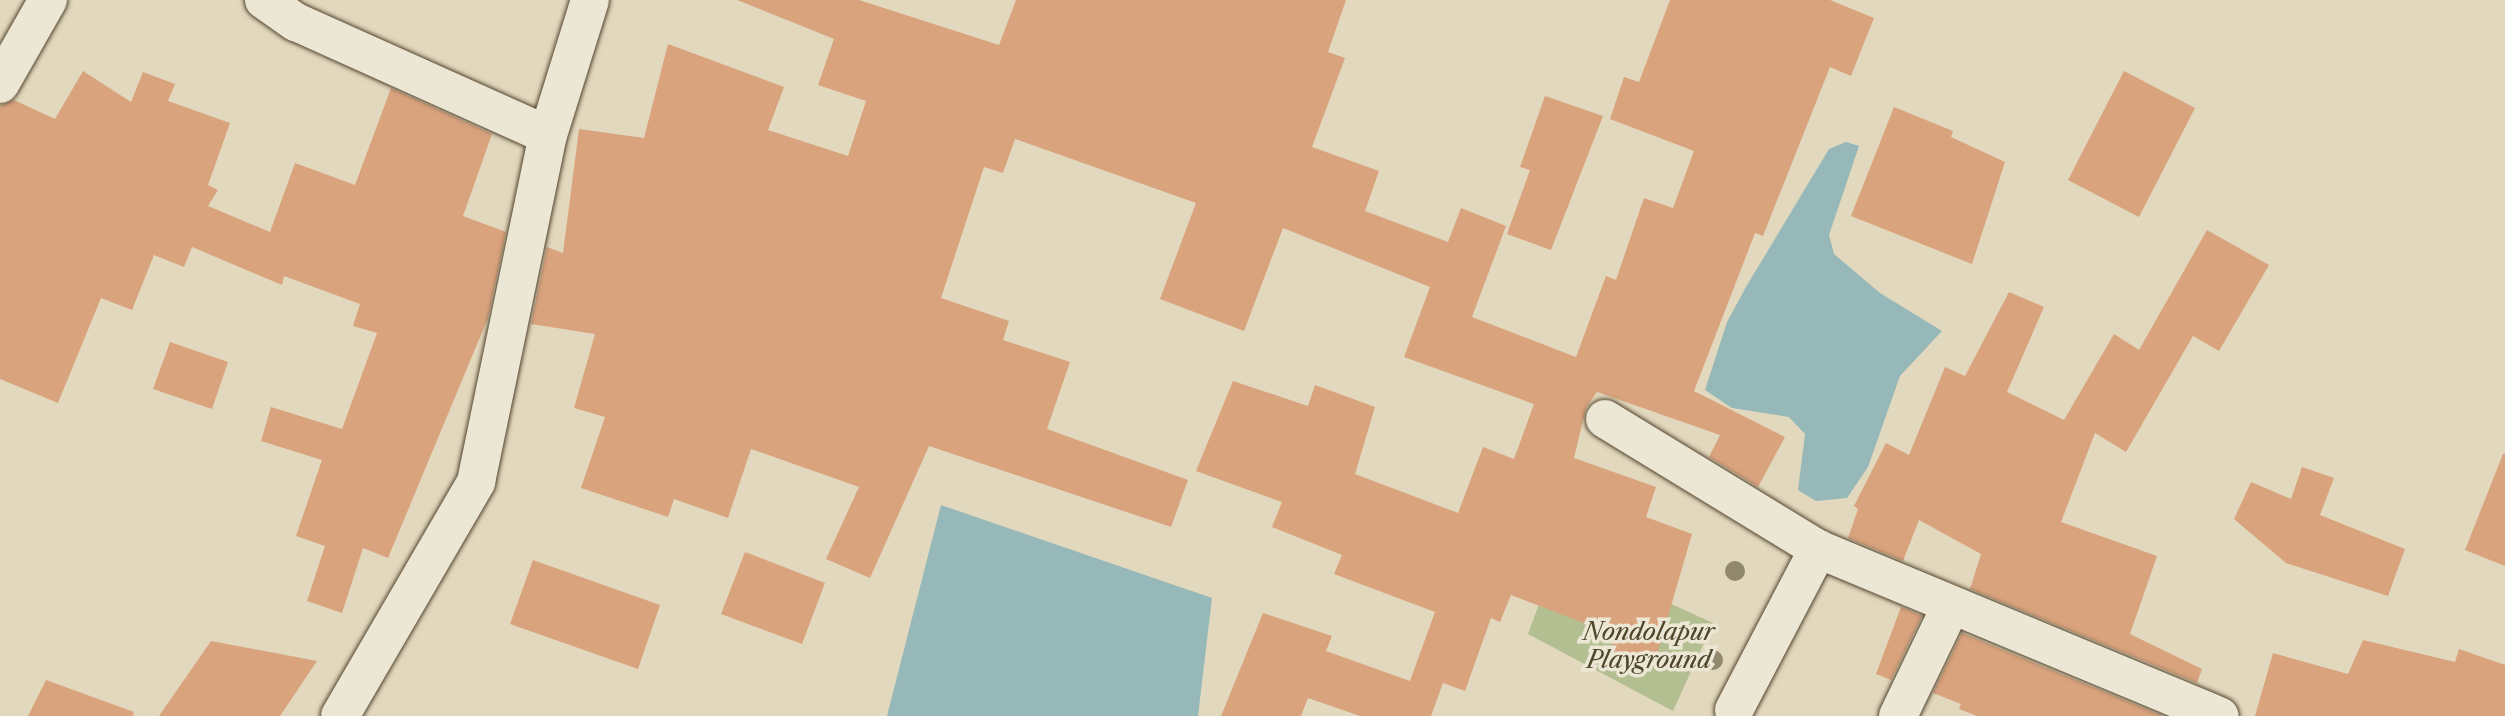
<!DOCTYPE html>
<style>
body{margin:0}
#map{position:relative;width:2505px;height:716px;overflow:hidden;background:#e2d8bd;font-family:"Libre Caslon Text",serif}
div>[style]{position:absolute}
.green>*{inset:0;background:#b3bf91}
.water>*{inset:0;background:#96b8b8}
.building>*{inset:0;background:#d9a37e}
.roads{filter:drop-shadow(0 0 2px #54452f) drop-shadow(0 0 2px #54452f)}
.minor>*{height:38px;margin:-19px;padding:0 19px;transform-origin:19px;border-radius:19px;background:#ece6d4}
.trees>*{width:20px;height:20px;margin:-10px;border-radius:50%;background:#91886d}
span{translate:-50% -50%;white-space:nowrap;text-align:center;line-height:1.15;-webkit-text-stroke:7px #ece6d4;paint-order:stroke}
.park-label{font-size:24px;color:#4f472c;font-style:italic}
</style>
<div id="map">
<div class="green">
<div style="clip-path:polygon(1558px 552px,1713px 623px,1673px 711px,1528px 634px)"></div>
</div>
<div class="water">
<div style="clip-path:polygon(1846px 142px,1859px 146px,1829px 235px,1834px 254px,1880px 293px,1942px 331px,1900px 376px,1868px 467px,1847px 498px,1816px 501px,1798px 490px,1805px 434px,1789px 417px,1732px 408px,1705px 390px,1727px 322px,1746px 287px,1829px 149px)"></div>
<div style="clip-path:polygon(941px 505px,1212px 598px,1198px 716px,887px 716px)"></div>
</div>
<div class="building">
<div style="clip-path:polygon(737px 0,859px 0,999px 45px,1016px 0,1346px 0,1328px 52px,1345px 58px,1312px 147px,1379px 171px,1365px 211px,1448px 242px,1461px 208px,1506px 226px,1472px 317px,1576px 357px,1606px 276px,1616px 280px,1644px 198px,1673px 208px,1694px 151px,1610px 119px,1624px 77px,1639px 82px,1670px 0,1830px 0,1874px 18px,1851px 76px,1830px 67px,1763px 236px,1755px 233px,1694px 391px,1785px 437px,1758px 487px,1709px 457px,1720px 435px,1597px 392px,1586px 408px,1574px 458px,1656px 487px,1646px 517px,1692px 534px,1653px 668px,1609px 652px,1615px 635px,1511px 595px,1500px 622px,1491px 618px,1465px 691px,1443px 683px,1431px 716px,1360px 716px,1308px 698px,1301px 716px,1221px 716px,1263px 613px,1332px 636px,1326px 651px,1410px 681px,1435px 612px,1334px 574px,1342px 555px,1272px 527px,1282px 502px,1196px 471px,1233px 381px,1308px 406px,1315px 385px,1375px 407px,1355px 474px,1458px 513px,1483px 447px,1514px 459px,1534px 404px,1404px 357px,1430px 287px,1283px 228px,1244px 331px,1160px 299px,1196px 203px,1015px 139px,1003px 173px,984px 167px,941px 298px,1009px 321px,1003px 340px,1070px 362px,1047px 429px,1188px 480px,1171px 527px,929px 446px,870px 578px,826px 559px,859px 487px,751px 449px,728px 518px,674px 499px,668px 517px,581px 488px,605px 417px,574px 408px,595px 334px,531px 324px,547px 247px,563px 253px,579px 129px,644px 138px,668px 44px,784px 87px,768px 130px,848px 156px,866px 101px,818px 85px,834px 39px)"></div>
<div style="clip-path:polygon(83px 71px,131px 102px,143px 72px,175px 84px,168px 101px,230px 123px,208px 185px,218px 190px,208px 206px,270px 232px,295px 163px,355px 185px,391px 88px,492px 134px,463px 216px,506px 232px,488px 318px,388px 558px,363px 548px,342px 613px,307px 601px,325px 546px,296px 536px,322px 460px,261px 441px,271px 407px,342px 429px,377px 333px,353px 326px,360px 304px,284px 276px,282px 285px,192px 247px,184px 267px,154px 255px,132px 310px,101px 298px,58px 403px,0 379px,0 106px,14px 100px,55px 119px)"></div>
<div style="clip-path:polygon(2124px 71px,2195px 108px,2139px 217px,2068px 180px)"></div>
<div style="clip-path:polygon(1545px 96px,1603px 116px,1551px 250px,1507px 234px,1530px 170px,1520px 167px)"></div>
<div style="clip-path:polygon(1894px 107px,1953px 131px,1951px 137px,2005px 162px,1972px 264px,1851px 216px)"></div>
<div style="clip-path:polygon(2207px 230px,2269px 265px,2219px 351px,2193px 336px,2126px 452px,2095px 433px,2061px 522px,2157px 556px,2130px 634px,2202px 669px,2197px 683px,1970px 589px,1981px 554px,1919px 520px,1903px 561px,1848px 538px,1858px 509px,1854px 506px,1886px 443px,1909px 455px,1945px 367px,1965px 376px,2009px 292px,2044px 307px,2007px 392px,2064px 420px,2114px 334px,2139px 350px)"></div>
<div style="clip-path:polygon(170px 342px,228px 362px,212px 409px,153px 389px)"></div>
<div style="clip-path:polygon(2503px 454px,2505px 454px,2505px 566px,2465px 550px)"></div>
<div style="clip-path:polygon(2302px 467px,2334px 478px,2320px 515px,2405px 549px,2388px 596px,2286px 563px,2234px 519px,2251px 482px,2291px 499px)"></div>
<div style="clip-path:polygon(745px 552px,825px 583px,802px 644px,721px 614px)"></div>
<div style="clip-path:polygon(533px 560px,660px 605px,638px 669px,510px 624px)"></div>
<div style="clip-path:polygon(1901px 607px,1922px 616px,1891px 680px,1876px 674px)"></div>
<div style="clip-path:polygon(1962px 633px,2163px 716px,1977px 716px,1959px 709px,1961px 704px,1933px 693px)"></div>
<div style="clip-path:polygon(2363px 640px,2455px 662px,2459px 649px,2505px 665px,2505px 716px,2255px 716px,2273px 653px,2348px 674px)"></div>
<div style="clip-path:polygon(211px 641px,317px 661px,280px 716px,159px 716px)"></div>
<div style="clip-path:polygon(46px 680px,134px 712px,133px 716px,28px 716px)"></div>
</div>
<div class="roads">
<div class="minor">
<div style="left:264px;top:0;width:39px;rotate:35deg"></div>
<div style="left:296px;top:22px;width:276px;rotate:24.2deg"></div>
<div style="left:0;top:84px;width:97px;rotate:-60.3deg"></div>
<div style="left:1605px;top:419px;width:250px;rotate:31.4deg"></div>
<div style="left:1818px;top:549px;width:435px;rotate:22.6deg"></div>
<div style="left:1734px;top:710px;width:182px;rotate:-62.4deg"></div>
<div style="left:340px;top:716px;width:271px;rotate:-59.8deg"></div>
<div style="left:476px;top:482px;width:354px;rotate:-78.3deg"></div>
<div style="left:548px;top:135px;width:141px;rotate:-72.7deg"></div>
<div style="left:1898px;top:716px;width:122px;rotate:-64.3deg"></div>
</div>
</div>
<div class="trees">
<div style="left:1735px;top:571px"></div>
<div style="left:1713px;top:660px"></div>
</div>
<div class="park-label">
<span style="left:1649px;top:646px">Nondolapur<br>Playground</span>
</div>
</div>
